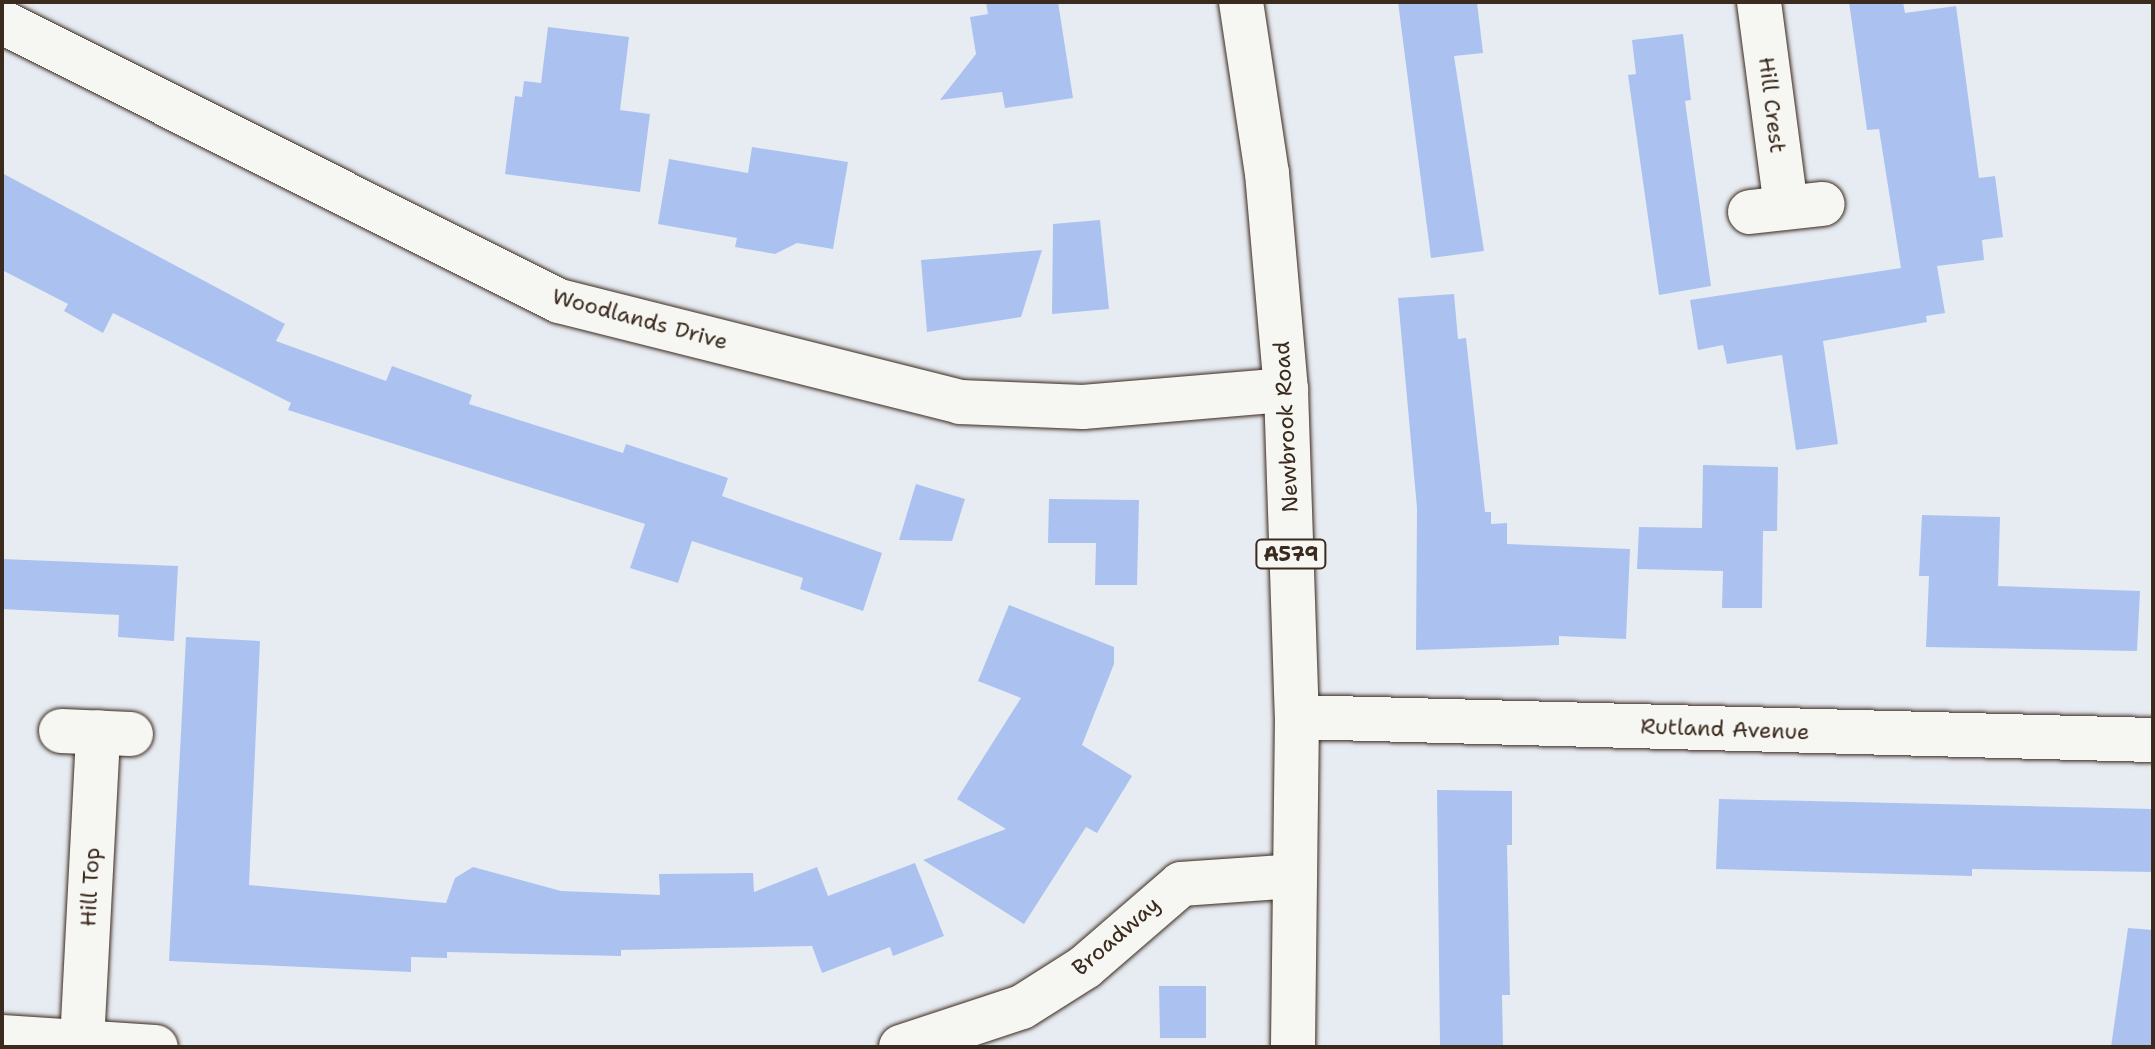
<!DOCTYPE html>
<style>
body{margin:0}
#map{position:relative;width:2155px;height:1049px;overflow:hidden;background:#e7ecf2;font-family:"Shantell Sans",sans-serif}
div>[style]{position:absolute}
.building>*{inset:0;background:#abc2f0}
.roads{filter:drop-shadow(0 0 2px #3b2a1e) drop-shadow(0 0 2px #3b2a1e)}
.minor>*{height:44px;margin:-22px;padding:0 22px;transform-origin:22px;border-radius:22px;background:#f6f6f2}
.trunk>*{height:44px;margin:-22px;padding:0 22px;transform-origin:22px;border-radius:22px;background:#f6f6f2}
span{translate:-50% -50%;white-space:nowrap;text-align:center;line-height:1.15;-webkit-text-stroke:8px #f6f6f2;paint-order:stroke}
.shield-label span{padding:2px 6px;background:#f6f6f2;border:2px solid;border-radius:6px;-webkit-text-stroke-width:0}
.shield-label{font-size:20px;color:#3b2a1e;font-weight:700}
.street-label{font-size:22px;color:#3b2a1e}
.frame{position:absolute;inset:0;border:4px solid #3b2a1e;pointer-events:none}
</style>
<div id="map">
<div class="building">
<div style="clip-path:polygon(986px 2px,1058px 2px,1073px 98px,1005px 108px,1002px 92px,940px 100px,976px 54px,970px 17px,988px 14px)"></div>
<div style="clip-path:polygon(1398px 2px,1477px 2px,1483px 53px,1454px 56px,1484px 251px,1431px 258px)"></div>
<div style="clip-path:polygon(1849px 2px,1903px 2px,1905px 13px,1956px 6px,1979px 178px,1995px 176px,2003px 237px,1982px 240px,1984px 260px,1937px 266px,1945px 313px,1926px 316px,1927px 322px,1823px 341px,1838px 444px,1796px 450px,1782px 355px,1727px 364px,1723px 345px,1698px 350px,1690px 300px,1901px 268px,1879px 129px,1867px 130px)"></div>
<div style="clip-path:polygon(548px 27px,629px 37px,620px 110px,650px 114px,640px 192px,505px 174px,515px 96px,522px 97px,524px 81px,541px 83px)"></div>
<div style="clip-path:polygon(1683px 34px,1691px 100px,1685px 101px,1711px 286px,1659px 295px,1628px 75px,1636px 74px,1632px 40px)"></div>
<div style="clip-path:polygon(752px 147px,848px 162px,833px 249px,797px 243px,775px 254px,735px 247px,737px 238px,658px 224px,669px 159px,748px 173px)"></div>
<div style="clip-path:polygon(2px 173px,285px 324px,276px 341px,386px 381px,392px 366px,472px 395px,469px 404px,623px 453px,626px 444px,728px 478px,722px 496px,882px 553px,863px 611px,800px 589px,803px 578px,692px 541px,678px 583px,630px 568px,645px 524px,288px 410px,291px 403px,113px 313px,103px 333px,64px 311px,68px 304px,2px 270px)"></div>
<div style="clip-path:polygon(1100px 220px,1109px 309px,1052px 314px,1053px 224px)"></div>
<div style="clip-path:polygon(1042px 250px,1021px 317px,927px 332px,921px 260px)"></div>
<div style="clip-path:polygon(1454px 294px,1458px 339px,1466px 338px,1485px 512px,1491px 512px,1491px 524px,1507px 523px,1507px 544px,1630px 549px,1626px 639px,1559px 636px,1559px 645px,1416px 650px,1417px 508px,1398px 298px)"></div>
<div style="clip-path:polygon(1703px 465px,1778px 467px,1777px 531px,1763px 531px,1762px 608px,1722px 608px,1723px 571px,1637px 569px,1639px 527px,1702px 528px)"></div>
<div style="clip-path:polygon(916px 484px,965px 499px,952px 541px,899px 540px)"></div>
<div style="clip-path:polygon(1049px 499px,1139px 500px,1137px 585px,1095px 585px,1096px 543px,1048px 543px)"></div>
<div style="clip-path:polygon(1922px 515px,2000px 517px,1998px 586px,2140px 591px,2137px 651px,1926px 647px,1929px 576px,1919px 576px)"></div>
<div style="clip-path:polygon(2px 559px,178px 566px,174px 641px,118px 637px,119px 615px,2px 609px)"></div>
<div style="clip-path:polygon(1009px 605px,1114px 647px,1114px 664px,1082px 745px,1132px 776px,1097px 833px,1086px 827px,1024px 924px,923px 860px,1006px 829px,957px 799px,1021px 698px,978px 681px)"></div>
<div style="clip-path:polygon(186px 637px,260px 641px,249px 885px,446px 903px,455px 878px,473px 867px,561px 891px,660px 895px,659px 874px,753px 873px,754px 892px,817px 867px,828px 896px,915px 863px,944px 936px,893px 956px,890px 947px,822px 973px,812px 946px,621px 950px,621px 956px,447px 952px,447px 958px,411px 957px,411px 972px,169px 961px)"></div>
<div style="clip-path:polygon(1437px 790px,1512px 791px,1512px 845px,1507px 845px,1510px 995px,1502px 995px,1503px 1047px,1440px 1047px)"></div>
<div style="clip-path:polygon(1719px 799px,2153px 809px,2153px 872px,1972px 869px,1972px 876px,1716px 869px)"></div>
<div style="clip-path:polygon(2128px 928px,2153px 930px,2153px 1047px,2111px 1047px)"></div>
<div style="clip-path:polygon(1159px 986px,1206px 986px,1206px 1038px,1160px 1038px)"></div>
</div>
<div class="roads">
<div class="minor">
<div style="left:1759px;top:2px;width:207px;rotate:82.5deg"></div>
<div style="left:2px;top:22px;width:623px;rotate:26.61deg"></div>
<div style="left:559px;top:301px;width:414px;rotate:14.1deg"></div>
<div style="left:960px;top:402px;width:123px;rotate:2.3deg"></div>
<div style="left:1083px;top:407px;width:204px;rotate:-4.8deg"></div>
<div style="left:1750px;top:212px;width:73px;rotate:-6.3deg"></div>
<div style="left:1297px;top:717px;width:856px;rotate:1.54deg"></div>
<div style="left:61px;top:731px;width:70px;rotate:2.5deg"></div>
<div style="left:2px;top:1037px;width:154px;rotate:3.7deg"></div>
<div style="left:82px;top:1042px;width:310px;rotate:-87deg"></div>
<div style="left:901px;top:1047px;width:127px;rotate:-18.3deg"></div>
<div style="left:1022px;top:1007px;width:75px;rotate:-32.4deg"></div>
<div style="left:1085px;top:967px;width:127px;rotate:-40.8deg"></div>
<div style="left:1181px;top:884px;width:113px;rotate:-4deg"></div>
</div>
<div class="trunk">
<div style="left:1241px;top:2px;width:173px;rotate:81.4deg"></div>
<div style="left:1267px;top:173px;width:218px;rotate:85deg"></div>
<div style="left:1286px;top:390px;width:327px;rotate:88.1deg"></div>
<div style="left:1297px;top:717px;width:330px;rotate:90.7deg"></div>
</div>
</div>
<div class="shield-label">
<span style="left:1291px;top:554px">A579</span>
</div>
<div class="street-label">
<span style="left:1772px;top:105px;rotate:83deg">Hill Crest</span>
<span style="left:640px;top:319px;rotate:15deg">Woodlands Drive</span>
<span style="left:1286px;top:427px;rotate:-93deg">Newbrook Road</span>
<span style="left:1725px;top:729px;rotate:2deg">Rutland Avenue</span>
<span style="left:90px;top:887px;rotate:-87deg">Hill Top</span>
<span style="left:1116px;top:936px;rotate:-41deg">Broadway</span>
</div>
<div class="frame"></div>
</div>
